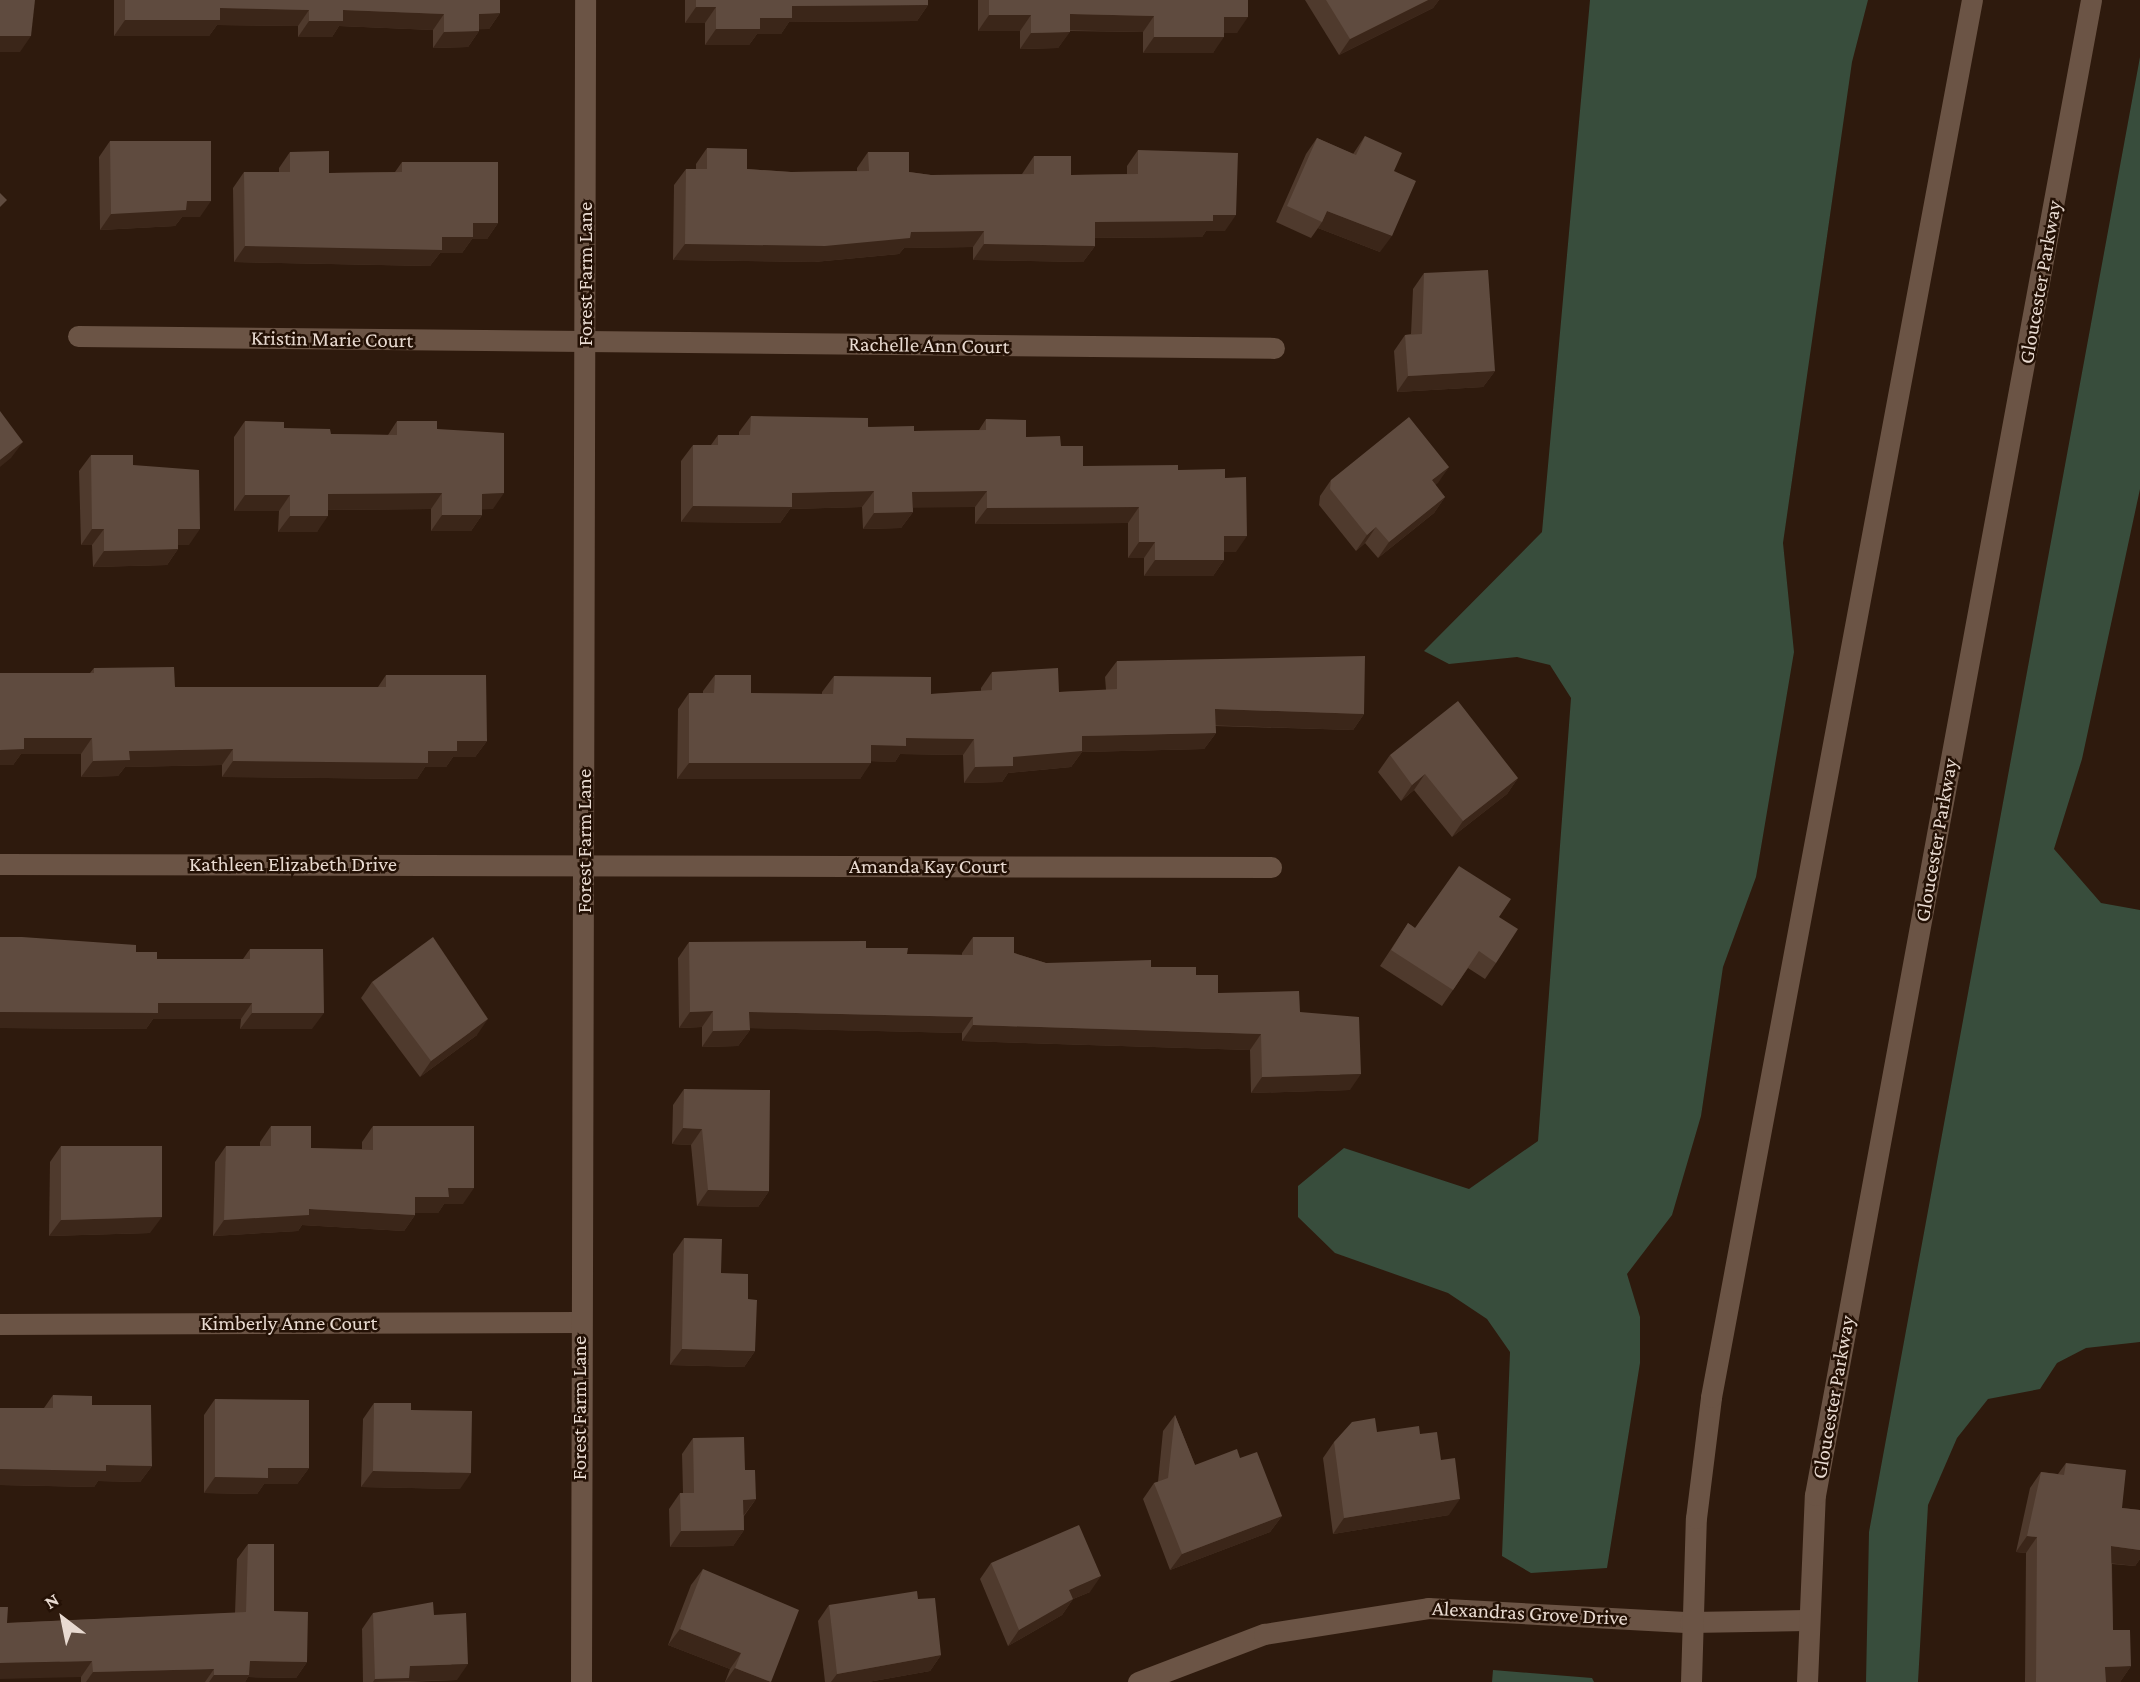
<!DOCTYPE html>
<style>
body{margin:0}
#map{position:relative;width:2140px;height:1682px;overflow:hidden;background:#2e1a0d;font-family:"Crimson Pro",serif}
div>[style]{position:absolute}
.green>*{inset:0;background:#384d3c}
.street>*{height:21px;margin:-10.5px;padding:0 10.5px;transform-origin:10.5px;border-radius:10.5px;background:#6b5445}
.secondary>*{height:21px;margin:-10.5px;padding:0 10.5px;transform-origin:10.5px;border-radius:10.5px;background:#6b5445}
.wall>*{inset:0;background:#4f3a2d}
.shaded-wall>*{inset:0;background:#3b2619}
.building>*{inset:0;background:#5f4b3f}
span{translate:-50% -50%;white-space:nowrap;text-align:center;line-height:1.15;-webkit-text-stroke:5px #241105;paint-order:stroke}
.street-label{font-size:21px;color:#e8dad1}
.north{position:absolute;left:28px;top:1584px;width:70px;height:70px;-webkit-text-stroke:5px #241105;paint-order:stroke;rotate:328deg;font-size:19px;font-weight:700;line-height:28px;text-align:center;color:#e8dad1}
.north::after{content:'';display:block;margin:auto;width:24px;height:32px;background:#e8dad1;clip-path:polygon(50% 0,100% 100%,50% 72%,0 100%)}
</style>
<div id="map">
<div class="green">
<div style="clip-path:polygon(1590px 0,1868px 0,1852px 62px,1783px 543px,1794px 652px,1756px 877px,1723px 967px,1701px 1116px,1672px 1215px,1627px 1274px,1640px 1317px,1640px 1363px,1607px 1568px,1531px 1573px,1502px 1556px,1510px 1352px,1487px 1319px,1448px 1293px,1335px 1253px,1298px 1217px,1298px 1186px,1344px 1148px,1469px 1189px,1538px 1141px,1571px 698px,1550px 665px,1517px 657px,1449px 664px,1424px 651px,1542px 532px)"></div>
<div style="clip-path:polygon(2140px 57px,2140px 489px,2082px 759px,2054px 849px,2101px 903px,2140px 910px,2140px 1342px,2086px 1348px,2057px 1363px,2040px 1389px,1988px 1399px,1957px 1438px,1928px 1505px,1918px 1682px,1866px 1682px,1869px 1532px)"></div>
<div style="clip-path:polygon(1493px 1670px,1592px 1678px,1594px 1682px,1492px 1682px)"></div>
</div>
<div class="street">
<div style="left:78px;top:336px;width:1196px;rotate:0.57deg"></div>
<div style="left:0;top:864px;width:1271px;rotate:0.14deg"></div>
<div style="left:0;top:1324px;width:578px;rotate:-0.2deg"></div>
<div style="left:581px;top:1682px;width:1682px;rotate:-89.86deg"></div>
<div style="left:1138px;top:1682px;width:135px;rotate:-20.9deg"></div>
<div style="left:1264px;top:1634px;width:166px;rotate:-9deg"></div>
<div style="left:1428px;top:1608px;width:262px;rotate:3.1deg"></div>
<div style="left:1690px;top:1622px;width:117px;rotate:-1deg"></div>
</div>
<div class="secondary">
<div style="left:1691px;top:1682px;width:164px;rotate:-88.3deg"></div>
<div style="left:1696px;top:1518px;width:122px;rotate:-82.9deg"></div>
<div style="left:1711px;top:1397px;width:1421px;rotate:-79.42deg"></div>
<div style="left:1807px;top:1682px;width:187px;rotate:-87.6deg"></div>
<div style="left:1815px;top:1495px;width:1520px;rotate:-79.54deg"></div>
</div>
<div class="wall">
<div style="clip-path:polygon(114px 0,500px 0,500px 13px,489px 29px,479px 29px,479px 31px,468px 47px,433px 48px,433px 30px,339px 26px,332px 37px,298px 37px,298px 26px,217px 25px,209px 36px,114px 36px)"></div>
<div style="clip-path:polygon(685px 0,928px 0,928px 5px,917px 21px,789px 22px,781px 34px,757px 34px,749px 45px,705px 45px,705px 23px,685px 23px)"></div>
<div style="clip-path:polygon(978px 0,1248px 0,1237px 33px,1224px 33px,1213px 53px,1143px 53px,1143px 32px,1070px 31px,1058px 48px,1020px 49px,1020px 31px,978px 31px)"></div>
<div style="clip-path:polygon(1305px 0,1439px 0,1433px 8px,1339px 55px)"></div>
<div style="clip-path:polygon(1365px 136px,1380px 252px,1318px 228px,1311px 238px,1276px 222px,1306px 154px,1317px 138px,1353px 154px)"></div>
<div style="clip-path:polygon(110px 141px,200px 217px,182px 217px,175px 226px,100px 230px,99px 157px)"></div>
<div style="clip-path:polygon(707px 148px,747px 169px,791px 172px,857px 171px,857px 168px,868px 152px,909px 172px,931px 175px,1022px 174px,1034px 156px,1071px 175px,1127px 174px,1127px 166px,1138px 150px,1225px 231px,1206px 231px,1202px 237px,1095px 238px,1095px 246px,1083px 262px,973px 260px,973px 247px,904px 248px,899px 254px,814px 262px,673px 260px,674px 185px,686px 169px,696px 169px,696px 164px)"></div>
<div style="clip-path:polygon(290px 152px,329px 173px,395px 172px,402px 162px,498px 223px,487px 239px,472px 239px,462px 253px,440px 253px,430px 266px,234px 262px,233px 188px,244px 172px,279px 172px,279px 168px)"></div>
<div style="clip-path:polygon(1424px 273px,1495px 371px,1483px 387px,1397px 392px,1394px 351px,1405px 335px,1411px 334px,1413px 289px)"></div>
<div style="clip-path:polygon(751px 416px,914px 431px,979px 430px,986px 419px,1026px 437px,1061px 446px,1083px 466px,1178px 470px,1225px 478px,1236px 552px,1224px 552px,1224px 560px,1213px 576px,1144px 576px,1144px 558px,1128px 558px,1128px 523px,975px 524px,975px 507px,913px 507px,913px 512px,901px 528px,863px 529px,862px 507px,790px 509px,780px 523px,681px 522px,681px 461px,693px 445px,711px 445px,718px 435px,739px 435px,739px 432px)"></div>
<div style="clip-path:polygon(245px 421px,284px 428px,331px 434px,388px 435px,397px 421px,437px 429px,493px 509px,482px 509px,482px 515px,471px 531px,431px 531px,431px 509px,328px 510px,317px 532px,278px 532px,279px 511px,234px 511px,234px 437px)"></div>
<div style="clip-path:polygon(91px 455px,133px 465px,189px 545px,178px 545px,178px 549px,167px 565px,93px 567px,92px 545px,81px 545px,79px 471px)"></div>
<div style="clip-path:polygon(1449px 467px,1435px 485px,1445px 497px,1434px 513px,1378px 558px,1365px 543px,1356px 551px,1319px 505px,1320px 496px,1331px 480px)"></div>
<div style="clip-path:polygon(1117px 661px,1364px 714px,1353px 730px,1215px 726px,1216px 733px,1204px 749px,1082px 752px,1071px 767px,1008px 773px,1002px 782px,964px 783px,963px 755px,900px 754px,895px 762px,871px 761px,860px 779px,677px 779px,678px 709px,689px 693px,703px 693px,703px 691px,715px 675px,751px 693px,822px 694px,822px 692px,834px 676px,931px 694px,981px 691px,981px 688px,992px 672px,1059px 692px,1106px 690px,1105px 677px)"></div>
<div style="clip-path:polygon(94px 668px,175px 687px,378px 687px,386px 675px,487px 741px,475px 757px,453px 757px,446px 767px,425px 767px,417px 779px,222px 777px,222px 765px,125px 767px,118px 776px,81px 777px,81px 754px,21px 754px,13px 765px,0 765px,90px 673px)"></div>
<div style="clip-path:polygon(1390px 755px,1518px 778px,1507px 794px,1452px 837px,1414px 790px,1401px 801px,1378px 772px)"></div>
<div style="clip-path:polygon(1499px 917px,1496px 963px,1485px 979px,1468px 968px,1442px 1006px,1380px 966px,1408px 923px,1415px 928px)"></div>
<div style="clip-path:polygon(0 937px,136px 952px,157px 959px,243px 959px,250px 949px,312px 1029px,240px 1029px,241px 1019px,153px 1019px,146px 1029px,0 1028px)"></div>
<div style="clip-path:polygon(973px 937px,1014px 953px,1046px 963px,1151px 967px,1196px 975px,1218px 993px,1300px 1012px,1350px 1090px,1251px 1093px,1250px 1050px,962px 1041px,962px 1033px,750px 1028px,750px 1030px,738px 1046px,702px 1047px,702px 1027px,679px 1028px,678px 958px,689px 942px,866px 948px,907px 954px,962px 955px,962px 953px)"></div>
<div style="clip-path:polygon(372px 982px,477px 1035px,420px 1077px,361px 998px)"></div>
<div style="clip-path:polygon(684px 1089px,769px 1191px,758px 1207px,697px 1206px,691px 1145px,672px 1144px,673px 1105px)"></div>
<div style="clip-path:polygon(271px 1126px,311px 1148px,362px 1149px,362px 1142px,373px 1126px,463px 1204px,444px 1204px,438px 1213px,415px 1213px,415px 1215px,404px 1231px,302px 1225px,298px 1231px,213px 1236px,215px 1162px,226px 1146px,260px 1146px,260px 1142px)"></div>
<div style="clip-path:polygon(61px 1146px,150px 1233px,49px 1236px,50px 1162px)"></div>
<div style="clip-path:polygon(684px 1238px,748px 1299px,755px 1351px,744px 1367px,670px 1365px,673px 1254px)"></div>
<div style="clip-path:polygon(53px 1395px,92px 1405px,152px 1466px,140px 1482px,98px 1481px,94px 1487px,0 1485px,0 1408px,44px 1408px)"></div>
<div style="clip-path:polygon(215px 1399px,309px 1468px,297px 1484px,264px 1484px,257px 1494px,204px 1493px,204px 1415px)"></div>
<div style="clip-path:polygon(374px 1403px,411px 1410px,460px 1489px,361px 1487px,363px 1419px)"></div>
<div style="clip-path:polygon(1175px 1415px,1195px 1465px,1240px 1458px,1282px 1516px,1270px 1532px,1170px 1570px,1143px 1499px,1154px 1483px,1158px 1482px,1163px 1431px)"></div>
<div style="clip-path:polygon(1377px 1432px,1420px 1434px,1449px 1515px,1333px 1534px,1323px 1458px,1334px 1442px)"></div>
<div style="clip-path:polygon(693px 1438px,745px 1470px,756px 1499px,744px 1516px,744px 1530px,733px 1546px,670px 1547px,669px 1509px,680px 1493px,683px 1493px,682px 1454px)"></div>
<div style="clip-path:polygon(2066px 1463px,2122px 1508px,2140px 1510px,2140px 1559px,2135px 1566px,2112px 1564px,2113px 1630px,2131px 1666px,2120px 1682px,2025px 1682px,2026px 1553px,2016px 1552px,2030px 1488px,2041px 1472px,2058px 1474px)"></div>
<div style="clip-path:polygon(248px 1544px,274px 1611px,307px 1662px,296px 1678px,248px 1677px,245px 1682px,81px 1682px,81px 1677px,7px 1623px,235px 1613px,237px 1559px)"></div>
<div style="clip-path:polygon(991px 1563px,1090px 1592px,1073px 1599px,1062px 1615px,1008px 1646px,980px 1579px)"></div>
<div style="clip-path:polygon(703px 1569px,771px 1682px,725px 1682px,730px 1669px,668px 1645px,691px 1585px)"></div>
<div style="clip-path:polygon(918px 1599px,941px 1655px,930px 1671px,868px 1682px,825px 1682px,818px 1621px,829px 1605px)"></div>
<div style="clip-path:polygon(373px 1613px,434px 1615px,457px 1680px,407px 1682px,363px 1682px,362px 1629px)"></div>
</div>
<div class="shaded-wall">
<div style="clip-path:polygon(1428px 0,1439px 0,1433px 8px,1339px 55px,1350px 39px)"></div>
<div style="clip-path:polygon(928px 5px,917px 21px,789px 22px,781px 34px,757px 34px,749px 45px,705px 45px,716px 29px,792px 6px)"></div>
<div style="clip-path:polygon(696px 7px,716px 7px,705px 23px,685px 23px)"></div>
<div style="clip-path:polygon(220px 8px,309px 10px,298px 26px,217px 25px,209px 36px,114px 36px,125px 20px)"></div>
<div style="clip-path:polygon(343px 10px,444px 14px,433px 30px,339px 26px,332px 37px,298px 37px,309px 21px)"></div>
<div style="clip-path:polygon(500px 13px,489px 29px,468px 30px,479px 14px)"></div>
<div style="clip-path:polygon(1070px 14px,1154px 16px,1143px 32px,1058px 30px)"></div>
<div style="clip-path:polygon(989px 15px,1031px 15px,1020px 31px,978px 31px)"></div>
<div style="clip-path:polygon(1224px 17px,1248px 17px,1237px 33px,1213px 33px)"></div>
<div style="clip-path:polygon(479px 31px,468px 47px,433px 48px,444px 32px)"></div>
<div style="clip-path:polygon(1070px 32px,1058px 48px,1020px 49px,1031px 33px)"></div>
<div style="clip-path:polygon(0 36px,31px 36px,20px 52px,0 52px)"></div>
<div style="clip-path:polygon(1154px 37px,1224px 37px,1213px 53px,1143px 53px)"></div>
<div style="clip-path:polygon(187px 201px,211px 201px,200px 217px,182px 217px,175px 226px,100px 230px,111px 214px)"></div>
<div style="clip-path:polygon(1327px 211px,1392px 236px,1380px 252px,1318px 228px,1322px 222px)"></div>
<div style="clip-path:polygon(1213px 215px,1236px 215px,1225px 231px,1206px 231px,1202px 237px,1083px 238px,1095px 222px)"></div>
<div style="clip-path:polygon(473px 223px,498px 223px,487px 239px,472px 239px,462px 253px,440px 253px,430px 266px,234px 262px,245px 246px,442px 237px)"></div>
<div style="clip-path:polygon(984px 231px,973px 247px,904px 248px,899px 254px,814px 262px,673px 260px,685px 244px,911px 232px)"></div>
<div style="clip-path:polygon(984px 244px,1095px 246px,1083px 262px,973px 260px)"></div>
<div style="clip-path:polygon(1495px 371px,1483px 387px,1397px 392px,1408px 376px)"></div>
<div style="clip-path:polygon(23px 442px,11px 458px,0 467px,0 460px)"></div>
<div style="clip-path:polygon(1449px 467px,1438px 483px,1421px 496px,1432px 480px)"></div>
<div style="clip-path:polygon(874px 491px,862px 507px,790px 509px,780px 523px,681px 522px,693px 506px,792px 493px)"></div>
<div style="clip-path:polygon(987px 491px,975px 507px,901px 508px,912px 492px)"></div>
<div style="clip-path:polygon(442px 493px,431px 509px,317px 510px,328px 494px)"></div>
<div style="clip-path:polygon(504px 493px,493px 509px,471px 510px,482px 494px)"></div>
<div style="clip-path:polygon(245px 495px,290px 495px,279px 511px,234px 511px)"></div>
<div style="clip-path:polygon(1445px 497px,1434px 513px,1378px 558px,1389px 542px)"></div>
<div style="clip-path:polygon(1139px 507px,1128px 523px,975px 524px,987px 508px)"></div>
<div style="clip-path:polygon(913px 512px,901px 528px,863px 529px,874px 513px)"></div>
<div style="clip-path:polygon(442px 515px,482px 515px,471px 531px,431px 531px)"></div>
<div style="clip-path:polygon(290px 516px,328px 516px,317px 532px,278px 532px)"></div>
<div style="clip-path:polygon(1376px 527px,1365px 543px,1356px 551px,1367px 535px)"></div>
<div style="clip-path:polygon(92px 529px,104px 529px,92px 545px,81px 545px)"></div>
<div style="clip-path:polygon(178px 529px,200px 529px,189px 545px,167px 545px)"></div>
<div style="clip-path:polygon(1224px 536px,1247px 536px,1236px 552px,1213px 552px)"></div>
<div style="clip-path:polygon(1139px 542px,1155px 542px,1144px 558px,1128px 558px)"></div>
<div style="clip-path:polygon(178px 549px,167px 565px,93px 567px,104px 551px)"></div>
<div style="clip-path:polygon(1155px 560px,1224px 560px,1213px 576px,1144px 576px)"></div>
<div style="clip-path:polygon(1215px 709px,1364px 714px,1353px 730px,1204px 725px)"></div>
<div style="clip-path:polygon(1216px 733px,1204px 749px,1082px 752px,1071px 767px,1008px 773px,1002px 782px,964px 783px,975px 767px,1082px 736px)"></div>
<div style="clip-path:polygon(24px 738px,92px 738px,81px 754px,21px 754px,13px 765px,0 765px,0 750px)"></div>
<div style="clip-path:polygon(906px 738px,974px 739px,963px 755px,900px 754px,895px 762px,860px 761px,871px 745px)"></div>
<div style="clip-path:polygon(457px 741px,487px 741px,475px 757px,453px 757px,446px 767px,425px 767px,417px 779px,222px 777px,233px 761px,428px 751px)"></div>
<div style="clip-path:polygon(233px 749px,222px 765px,125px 767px,118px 776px,81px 777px,93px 761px,129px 751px)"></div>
<div style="clip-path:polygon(689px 763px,871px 763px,860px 779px,677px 779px)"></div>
<div style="clip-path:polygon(1425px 774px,1414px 790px,1401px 801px,1412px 785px)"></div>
<div style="clip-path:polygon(1518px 778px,1507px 794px,1452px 837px,1463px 821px)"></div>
<div style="clip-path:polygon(158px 1003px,252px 1003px,241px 1019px,153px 1019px,146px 1029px,0 1028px,0 1012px)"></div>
<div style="clip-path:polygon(713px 1011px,702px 1027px,679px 1028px,690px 1012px)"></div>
<div style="clip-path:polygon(749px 1012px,973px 1017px,962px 1033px,738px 1028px)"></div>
<div style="clip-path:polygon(252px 1013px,324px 1013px,312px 1029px,240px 1029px)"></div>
<div style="clip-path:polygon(488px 1019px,477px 1035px,420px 1077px,431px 1061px)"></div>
<div style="clip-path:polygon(973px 1025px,1261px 1034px,1250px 1050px,962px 1041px)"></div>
<div style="clip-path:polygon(750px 1030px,738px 1046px,702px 1047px,713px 1031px)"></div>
<div style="clip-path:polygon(1361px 1074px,1350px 1090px,1251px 1093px,1262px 1077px)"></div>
<div style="clip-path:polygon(683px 1128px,702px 1129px,691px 1145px,672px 1144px)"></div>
<div style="clip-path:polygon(448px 1188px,474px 1188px,463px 1204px,444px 1204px,438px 1213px,404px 1213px,415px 1197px)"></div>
<div style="clip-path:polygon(708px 1190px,769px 1191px,758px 1207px,697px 1206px)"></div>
<div style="clip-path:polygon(309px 1209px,415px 1215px,404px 1231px,302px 1225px,298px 1231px,213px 1236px,224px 1220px)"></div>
<div style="clip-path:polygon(162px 1217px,150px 1233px,49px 1236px,61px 1220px)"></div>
<div style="clip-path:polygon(682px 1349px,755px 1351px,744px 1367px,670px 1365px)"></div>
<div style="clip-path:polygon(106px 1465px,152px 1466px,140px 1482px,98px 1481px,94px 1487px,0 1485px,0 1469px)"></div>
<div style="clip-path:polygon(268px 1468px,309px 1468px,297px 1484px,264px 1484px,257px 1494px,204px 1493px,215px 1477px)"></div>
<div style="clip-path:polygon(373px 1471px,471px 1473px,460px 1489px,361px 1487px)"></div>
<div style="clip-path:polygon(756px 1499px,744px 1515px,732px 1516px,743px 1500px)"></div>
<div style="clip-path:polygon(1460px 1499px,1449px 1515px,1333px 1534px,1344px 1518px)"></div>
<div style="clip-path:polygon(1282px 1516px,1270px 1532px,1170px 1570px,1182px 1554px)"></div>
<div style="clip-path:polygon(744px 1530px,733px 1546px,670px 1547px,681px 1531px)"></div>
<div style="clip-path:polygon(2027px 1536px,2037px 1537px,2026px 1553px,2016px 1552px)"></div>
<div style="clip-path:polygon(2111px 1546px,2140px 1550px,2140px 1559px,2135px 1566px,2100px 1562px)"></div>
<div style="clip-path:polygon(1101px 1576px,1090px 1592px,1073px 1599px,1062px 1615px,1008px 1646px,1019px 1630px,1069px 1590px)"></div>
<div style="clip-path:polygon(680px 1629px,741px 1653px,730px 1669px,668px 1645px)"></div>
<div style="clip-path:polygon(941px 1655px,930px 1671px,868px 1682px,831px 1682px,837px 1674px)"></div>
<div style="clip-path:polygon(92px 1661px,81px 1677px,0 1679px,0 1663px)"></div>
<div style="clip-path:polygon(250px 1661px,307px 1662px,296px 1678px,248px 1677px,245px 1682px,209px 1682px,214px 1675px)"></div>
<div style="clip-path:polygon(468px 1664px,457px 1680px,373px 1682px,375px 1679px,410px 1666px)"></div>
<div style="clip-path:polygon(2131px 1666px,2120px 1682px,2094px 1682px,2105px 1667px)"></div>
<div style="clip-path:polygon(735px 1668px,771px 1682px,725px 1682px)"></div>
<div style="clip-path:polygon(214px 1669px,205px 1682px,86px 1682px,93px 1672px)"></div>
</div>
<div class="building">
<div style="clip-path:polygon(0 0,35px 0,31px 36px,0 36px)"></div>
<div style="clip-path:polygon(125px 0,500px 0,500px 13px,479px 14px,479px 31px,444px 32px,444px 14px,343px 10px,343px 21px,309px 21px,309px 10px,220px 8px,220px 20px,125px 20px)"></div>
<div style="clip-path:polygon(696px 0,928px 0,928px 5px,792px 6px,792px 18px,760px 18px,760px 29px,716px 29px,716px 7px,696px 7px)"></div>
<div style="clip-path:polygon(989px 0,1248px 0,1248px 17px,1224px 17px,1224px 37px,1154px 37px,1154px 16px,1070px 14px,1070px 32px,1031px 33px,1031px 15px,989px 15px)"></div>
<div style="clip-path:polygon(1326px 0,1428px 0,1350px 39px)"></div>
<div style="clip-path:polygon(1365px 136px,1402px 153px,1394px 171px,1416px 181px,1392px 236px,1327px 211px,1322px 222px,1287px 206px,1317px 138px,1356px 155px)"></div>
<div style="clip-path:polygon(110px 141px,211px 141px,211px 201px,187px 201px,186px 210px,111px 214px)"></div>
<div style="clip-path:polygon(707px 148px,747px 149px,747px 169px,791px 172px,869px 171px,868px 152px,909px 152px,909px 172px,931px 175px,1034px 174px,1034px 156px,1071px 156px,1071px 175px,1138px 174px,1138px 150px,1238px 153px,1236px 215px,1213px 215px,1213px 221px,1095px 222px,1095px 246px,984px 244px,984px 231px,911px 232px,910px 238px,825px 246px,685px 244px,686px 169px,707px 169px)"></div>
<div style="clip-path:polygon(329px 151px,329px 173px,402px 172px,402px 162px,498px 162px,498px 223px,473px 223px,473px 237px,442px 237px,442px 250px,245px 246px,244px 172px,290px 172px,290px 152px)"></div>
<div style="clip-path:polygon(0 193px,7px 200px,0 207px)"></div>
<div style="clip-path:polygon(1488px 270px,1495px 371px,1408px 376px,1405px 335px,1422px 334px,1424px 273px)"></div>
<div style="clip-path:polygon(0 411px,23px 442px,0 460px)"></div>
<div style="clip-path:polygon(751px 416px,868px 418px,868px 427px,914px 426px,914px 431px,986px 430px,986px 419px,1026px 420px,1026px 437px,1060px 436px,1061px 446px,1083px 446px,1083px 466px,1178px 465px,1178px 470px,1225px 469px,1225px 478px,1246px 477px,1247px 536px,1224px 536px,1224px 560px,1155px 560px,1155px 542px,1139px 542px,1139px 507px,987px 508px,987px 491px,912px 492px,913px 512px,874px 513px,874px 491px,792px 493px,792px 507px,693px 506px,693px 445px,718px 445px,718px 435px,750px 435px)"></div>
<div style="clip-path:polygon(1409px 417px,1449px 467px,1432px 480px,1445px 497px,1389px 542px,1376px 527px,1367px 535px,1330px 489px,1331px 480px)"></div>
<div style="clip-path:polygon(245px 421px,284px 422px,284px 428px,330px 429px,331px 434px,397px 435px,397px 421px,437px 421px,437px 429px,504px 433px,504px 493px,482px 494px,482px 515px,442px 515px,442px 493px,328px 494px,328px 516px,290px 516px,290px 495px,245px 495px)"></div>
<div style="clip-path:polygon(91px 455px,133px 455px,133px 465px,199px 470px,200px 529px,178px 529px,178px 549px,104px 551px,104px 529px,92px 529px)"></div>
<div style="clip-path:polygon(1365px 656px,1364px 714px,1215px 709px,1216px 733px,1082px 736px,1082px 751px,1013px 757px,1013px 766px,975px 767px,974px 739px,906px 738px,906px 746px,871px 745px,871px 763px,689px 763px,689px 693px,714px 693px,715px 675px,751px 675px,751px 693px,833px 694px,834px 676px,931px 677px,931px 694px,992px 690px,992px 672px,1058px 668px,1059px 692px,1117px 689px,1117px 661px)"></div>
<div style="clip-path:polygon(174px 667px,175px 687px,386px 687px,386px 675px,486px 675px,487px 741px,457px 741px,457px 751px,428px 751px,428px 763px,233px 761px,233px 749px,129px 751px,130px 760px,93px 761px,92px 738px,24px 738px,24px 749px,0 750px,0 673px,94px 673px,94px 668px)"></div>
<div style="clip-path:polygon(1458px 701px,1518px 778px,1463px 821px,1425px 774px,1412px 785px,1390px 755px)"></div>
<div style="clip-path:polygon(1459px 866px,1511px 899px,1499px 917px,1518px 929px,1496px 963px,1479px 951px,1453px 990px,1391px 950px,1408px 923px,1415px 928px)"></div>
<div style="clip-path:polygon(0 937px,22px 937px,136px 945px,136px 952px,157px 952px,157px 959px,250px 959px,250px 949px,323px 949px,324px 1013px,252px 1013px,252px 1003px,158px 1003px,158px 1013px,0 1012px)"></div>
<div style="clip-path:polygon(433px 937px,488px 1019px,431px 1061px,372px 982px)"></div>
<div style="clip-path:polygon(973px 937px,1014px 937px,1014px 953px,1046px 963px,1151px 960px,1151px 967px,1196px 967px,1196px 975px,1218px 975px,1218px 993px,1299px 991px,1300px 1012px,1359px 1017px,1361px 1074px,1262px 1077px,1261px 1034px,973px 1025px,973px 1017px,749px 1012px,750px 1030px,713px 1031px,713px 1011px,690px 1012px,689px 942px,866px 941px,866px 948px,908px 948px,907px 954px,973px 955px)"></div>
<div style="clip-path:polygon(684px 1089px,770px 1090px,769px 1191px,708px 1190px,702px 1129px,683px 1128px)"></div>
<div style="clip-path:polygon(271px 1126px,311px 1126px,311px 1148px,373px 1150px,373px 1126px,474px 1126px,474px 1188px,448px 1188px,449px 1197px,415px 1197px,415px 1215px,309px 1209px,309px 1215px,224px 1220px,226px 1146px,271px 1146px)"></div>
<div style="clip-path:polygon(61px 1146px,162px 1146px,162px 1217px,61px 1220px)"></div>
<div style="clip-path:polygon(684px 1238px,722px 1239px,721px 1273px,748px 1274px,748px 1299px,757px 1300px,755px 1351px,682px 1349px)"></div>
<div style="clip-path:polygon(53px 1395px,92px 1396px,92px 1405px,151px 1405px,152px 1466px,106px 1465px,106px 1471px,0 1469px,0 1408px,53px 1408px)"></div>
<div style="clip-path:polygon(215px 1399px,309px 1400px,309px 1468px,268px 1468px,268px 1478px,215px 1477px)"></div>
<div style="clip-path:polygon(374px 1403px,411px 1403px,411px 1410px,472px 1411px,471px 1473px,373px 1471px)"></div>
<div style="clip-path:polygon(1175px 1415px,1195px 1465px,1237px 1449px,1240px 1458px,1257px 1452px,1282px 1516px,1182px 1554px,1154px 1483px,1168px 1478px)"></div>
<div style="clip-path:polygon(1375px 1418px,1377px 1432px,1419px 1426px,1420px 1434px,1437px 1432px,1441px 1460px,1455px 1458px,1460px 1499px,1344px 1518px,1334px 1442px,1352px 1422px)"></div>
<div style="clip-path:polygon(744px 1437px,745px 1470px,755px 1470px,756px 1499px,743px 1500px,744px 1530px,681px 1531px,680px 1493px,694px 1493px,693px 1438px)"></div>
<div style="clip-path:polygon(2066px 1463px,2126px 1470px,2122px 1508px,2140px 1510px,2140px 1550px,2111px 1546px,2113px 1630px,2130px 1630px,2131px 1666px,2105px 1667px,2106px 1682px,2036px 1682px,2037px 1537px,2027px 1536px,2041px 1472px,2064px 1475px)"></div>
<div style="clip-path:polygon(1079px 1525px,1101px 1576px,1069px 1590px,1073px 1599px,1019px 1630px,991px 1563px)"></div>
<div style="clip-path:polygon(248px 1544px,274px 1544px,274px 1611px,308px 1612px,307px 1662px,250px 1661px,249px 1675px,214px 1675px,214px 1669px,93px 1672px,92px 1661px,0 1663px,0 1607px,8px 1607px,7px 1623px,246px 1612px)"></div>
<div style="clip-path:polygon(703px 1569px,799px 1610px,771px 1682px,735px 1668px,741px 1653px,680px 1629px)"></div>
<div style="clip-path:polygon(917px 1591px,918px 1599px,935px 1598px,941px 1655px,837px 1674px,829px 1605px)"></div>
<div style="clip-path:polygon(433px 1602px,434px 1615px,466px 1613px,468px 1664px,410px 1666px,409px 1678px,375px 1679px,373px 1613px)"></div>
</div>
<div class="street-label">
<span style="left:585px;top:274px;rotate:-90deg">Forest Farm Lane</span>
<span style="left:2040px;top:282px;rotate:-80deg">Gloucester Parkway</span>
<span style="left:332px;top:339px;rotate:1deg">Kristin Marie Court</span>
<span style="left:929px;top:345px;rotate:1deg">Rachelle Ann Court</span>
<span style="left:1936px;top:840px;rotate:-80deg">Gloucester Parkway</span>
<span style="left:584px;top:841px;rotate:-90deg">Forest Farm Lane</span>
<span style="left:293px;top:864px">Kathleen Elizabeth Drive</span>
<span style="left:928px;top:866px">Amanda Kay Court</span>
<span style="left:289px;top:1323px">Kimberly Anne Court</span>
<span style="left:1833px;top:1397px;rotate:-80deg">Gloucester Parkway</span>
<span style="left:579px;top:1408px;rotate:-90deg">Forest Farm Lane</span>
<span style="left:1530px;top:1613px;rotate:3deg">Alexandras Grove Drive</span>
</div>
<div class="north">N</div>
</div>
